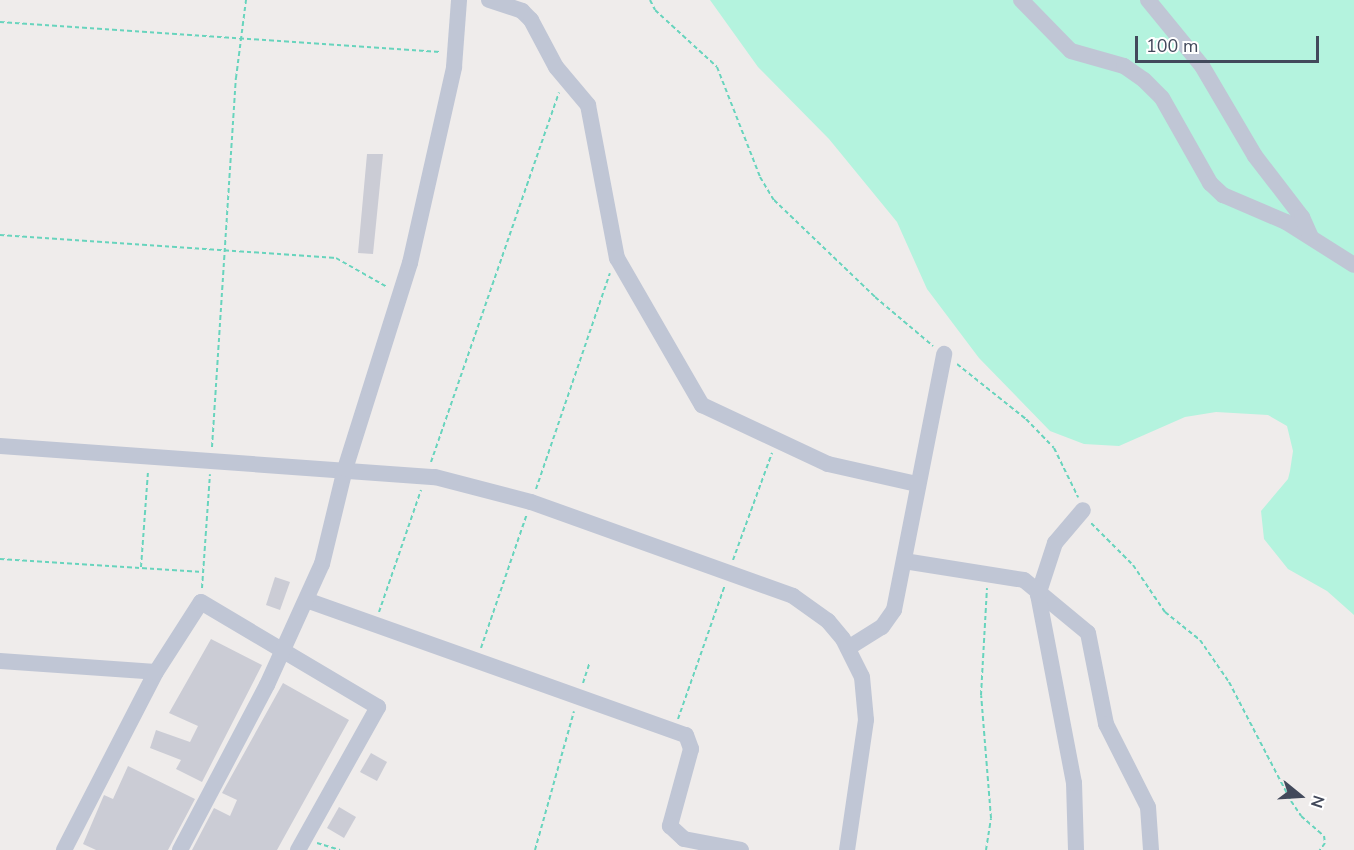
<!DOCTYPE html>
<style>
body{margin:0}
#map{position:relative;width:1354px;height:850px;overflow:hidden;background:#efeceb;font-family:"Nunito Sans",sans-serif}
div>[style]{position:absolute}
.green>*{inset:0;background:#b4f3de}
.building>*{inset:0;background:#cbccd5}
.path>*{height:2px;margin-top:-1px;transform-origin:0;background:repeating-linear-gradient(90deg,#68d4bd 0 4.5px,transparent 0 7.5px)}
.minor>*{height:16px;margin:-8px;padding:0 8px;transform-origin:8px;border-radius:8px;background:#c0c6d5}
span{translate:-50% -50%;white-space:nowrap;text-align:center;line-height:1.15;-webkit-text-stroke:6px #fff;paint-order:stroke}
.north{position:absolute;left:1270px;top:766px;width:60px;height:60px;-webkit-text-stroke:4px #fff;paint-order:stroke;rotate:108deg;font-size:16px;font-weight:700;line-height:24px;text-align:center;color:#42495b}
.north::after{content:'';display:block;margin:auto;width:21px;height:27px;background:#42495b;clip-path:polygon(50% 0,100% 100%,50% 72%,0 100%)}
.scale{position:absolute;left:1135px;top:36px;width:184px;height:27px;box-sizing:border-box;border:3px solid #42495b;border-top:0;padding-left:8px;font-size:18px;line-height:21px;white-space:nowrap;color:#42495b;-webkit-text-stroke:4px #fff;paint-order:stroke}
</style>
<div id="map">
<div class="green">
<div style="clip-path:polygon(710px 0,1354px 0,1354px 615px,1327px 591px,1288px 569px,1264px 539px,1261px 511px,1288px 479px,1290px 471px,1293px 451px,1287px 426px,1268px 415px,1216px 412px,1185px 417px,1119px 446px,1084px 444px,1050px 431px,979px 358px,927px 289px,897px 222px,829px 139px,758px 67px)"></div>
</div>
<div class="building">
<div style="clip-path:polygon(367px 154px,383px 154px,373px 254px,358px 253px)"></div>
<div style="clip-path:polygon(275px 577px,290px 582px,280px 610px,266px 605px)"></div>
<div style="clip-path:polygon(211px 639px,262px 665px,202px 782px,176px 769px,181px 760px,150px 748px,156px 730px,190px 742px,198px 726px,169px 713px)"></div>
<div style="clip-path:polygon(283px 683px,349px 720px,277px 850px,192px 850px,214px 808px,230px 816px,237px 800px,222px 793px)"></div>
<div style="clip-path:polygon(371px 753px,387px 762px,377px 781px,360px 772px)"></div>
<div style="clip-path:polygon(128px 766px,195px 799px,168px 850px,96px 850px,83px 844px,104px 795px,113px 799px)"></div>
<div style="clip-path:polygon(339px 807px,356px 817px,344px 838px,327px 828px)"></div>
</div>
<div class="path">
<div style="left:650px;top:0;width:11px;rotate:63deg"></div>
<div style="left:655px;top:10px;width:84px;rotate:42.6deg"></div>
<div style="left:717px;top:67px;width:118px;rotate:68.6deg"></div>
<div style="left:760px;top:177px;width:27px;rotate:59deg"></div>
<div style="left:774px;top:200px;width:140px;rotate:43.8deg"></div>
<div style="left:875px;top:297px;width:76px;rotate:40.2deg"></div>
<div style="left:0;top:22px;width:441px;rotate:3.9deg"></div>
<div style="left:0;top:235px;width:337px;rotate:3.9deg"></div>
<div style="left:336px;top:258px;width:59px;rotate:29.6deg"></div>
<div style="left:957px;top:364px;width:88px;rotate:38.6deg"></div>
<div style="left:1026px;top:419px;width:40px;rotate:46deg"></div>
<div style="left:1054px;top:448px;width:55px;rotate:63.9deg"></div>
<div style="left:212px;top:447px;width:370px;rotate:-86.3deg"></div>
<div style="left:236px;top:78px;width:79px;rotate:-82.7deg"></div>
<div style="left:431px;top:462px;width:391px;rotate:-70.9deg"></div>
<div style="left:536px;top:489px;width:228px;rotate:-71.1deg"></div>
<div style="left:1091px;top:523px;width:59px;rotate:45deg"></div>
<div style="left:1133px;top:565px;width:57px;rotate:55.8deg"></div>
<div style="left:1165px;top:612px;width:45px;rotate:38.7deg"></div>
<div style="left:1200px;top:640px;width:51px;rotate:55.4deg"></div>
<div style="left:1229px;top:682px;width:134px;rotate:62.5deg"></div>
<div style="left:1291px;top:801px;width:18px;rotate:56deg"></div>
<div style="left:1301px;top:816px;width:30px;rotate:41deg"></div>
<div style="left:1324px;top:836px;width:7px;rotate:82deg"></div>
<div style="left:1325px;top:843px;width:9px;rotate:126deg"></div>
<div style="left:0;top:559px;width:203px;rotate:3.7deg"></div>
<div style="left:733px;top:560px;width:114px;rotate:-70deg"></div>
<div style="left:141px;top:567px;width:96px;rotate:-85.8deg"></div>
<div style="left:202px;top:588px;width:114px;rotate:-86deg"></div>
<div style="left:379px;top:612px;width:129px;rotate:-71deg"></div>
<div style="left:481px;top:648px;width:142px;rotate:-71.1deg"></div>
<div style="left:583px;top:683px;width:20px;rotate:-72deg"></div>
<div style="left:678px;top:719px;width:142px;rotate:-70.7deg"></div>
<div style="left:317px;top:843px;width:24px;rotate:17deg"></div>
<div style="left:535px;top:850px;width:144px;rotate:-74.3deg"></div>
<div style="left:986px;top:850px;width:32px;rotate:-81deg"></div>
<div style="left:991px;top:818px;width:123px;rotate:-94.6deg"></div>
<div style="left:981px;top:695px;width:107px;rotate:-86.8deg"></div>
</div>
<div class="minor">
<div style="left:489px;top:0;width:35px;rotate:18deg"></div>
<div style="left:522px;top:11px;width:13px;rotate:45deg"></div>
<div style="left:531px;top:20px;width:53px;rotate:62deg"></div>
<div style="left:556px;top:67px;width:50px;rotate:49.9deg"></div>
<div style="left:588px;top:105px;width:156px;rotate:79.3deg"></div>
<div style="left:617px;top:258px;width:170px;rotate:60deg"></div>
<div style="left:702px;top:405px;width:139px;rotate:25.1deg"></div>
<div style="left:828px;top:464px;width:91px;rotate:12.7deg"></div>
<div style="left:1021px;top:0;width:71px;rotate:45.6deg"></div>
<div style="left:1071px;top:51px;width:55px;rotate:15.8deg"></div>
<div style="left:1124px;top:66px;width:24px;rotate:35deg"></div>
<div style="left:1144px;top:80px;width:25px;rotate:45deg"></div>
<div style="left:1162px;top:98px;width:98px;rotate:60.5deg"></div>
<div style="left:1210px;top:183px;width:18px;rotate:43deg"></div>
<div style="left:1223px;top:195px;width:69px;rotate:23.2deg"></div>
<div style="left:1286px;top:222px;width:80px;rotate:32.3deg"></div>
<div style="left:1148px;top:0;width:85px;rotate:50.7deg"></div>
<div style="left:1202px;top:66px;width:104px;rotate:59.5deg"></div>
<div style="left:1255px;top:156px;width:77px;rotate:52.4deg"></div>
<div style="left:1302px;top:217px;width:20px;rotate:66deg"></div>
<div style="left:0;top:446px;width:436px;rotate:4.1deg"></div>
<div style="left:435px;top:477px;width:99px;rotate:14.6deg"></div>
<div style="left:531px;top:502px;width:278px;rotate:19.7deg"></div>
<div style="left:793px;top:596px;width:43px;rotate:35.5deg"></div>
<div style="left:828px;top:621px;width:23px;rotate:50deg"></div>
<div style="left:843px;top:639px;width:42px;rotate:63.4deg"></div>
<div style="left:862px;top:677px;width:43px;rotate:84.7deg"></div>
<div style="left:866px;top:720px;width:131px;rotate:98.3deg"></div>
<div style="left:904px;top:561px;width:121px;rotate:9deg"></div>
<div style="left:1024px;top:580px;width:83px;rotate:39.6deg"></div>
<div style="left:1088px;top:633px;width:93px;rotate:78.8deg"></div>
<div style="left:1106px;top:724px;width:93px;rotate:63.2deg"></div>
<div style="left:1148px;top:807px;width:43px;rotate:86deg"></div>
<div style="left:309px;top:601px;width:400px;rotate:19.6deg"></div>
<div style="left:686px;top:735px;width:15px;rotate:70deg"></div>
<div style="left:691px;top:749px;width:80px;rotate:105.3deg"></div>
<div style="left:670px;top:826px;width:19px;rotate:43deg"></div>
<div style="left:684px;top:839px;width:58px;rotate:10.9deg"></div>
<div style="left:848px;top:648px;width:40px;rotate:-32deg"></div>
<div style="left:882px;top:627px;width:21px;rotate:-55deg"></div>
<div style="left:894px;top:610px;width:261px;rotate:-78.9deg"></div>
<div style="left:0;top:661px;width:156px;rotate:4deg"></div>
<div style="left:64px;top:850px;width:200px;rotate:-62.7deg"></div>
<div style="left:156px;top:672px;width:83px;rotate:-57.3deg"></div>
<div style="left:201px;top:602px;width:206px;rotate:30.7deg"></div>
<div style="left:378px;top:707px;width:164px;rotate:119.2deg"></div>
<div style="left:180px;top:850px;width:187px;rotate:-62.2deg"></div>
<div style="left:267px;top:685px;width:133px;rotate:-65.6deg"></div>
<div style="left:322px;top:564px;width:98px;rotate:-76.4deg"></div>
<div style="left:345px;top:469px;width:216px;rotate:-72.5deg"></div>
<div style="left:410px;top:263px;width:201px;rotate:-77.3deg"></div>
<div style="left:454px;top:67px;width:67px;rotate:-85.7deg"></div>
<div style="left:1076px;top:850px;width:67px;rotate:-91.7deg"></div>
<div style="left:1074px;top:783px;width:191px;rotate:-100.8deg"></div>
<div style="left:1038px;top:595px;width:55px;rotate:-71.9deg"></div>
<div style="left:1055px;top:543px;width:43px;rotate:-49.7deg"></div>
</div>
<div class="north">N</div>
<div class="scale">100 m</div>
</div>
